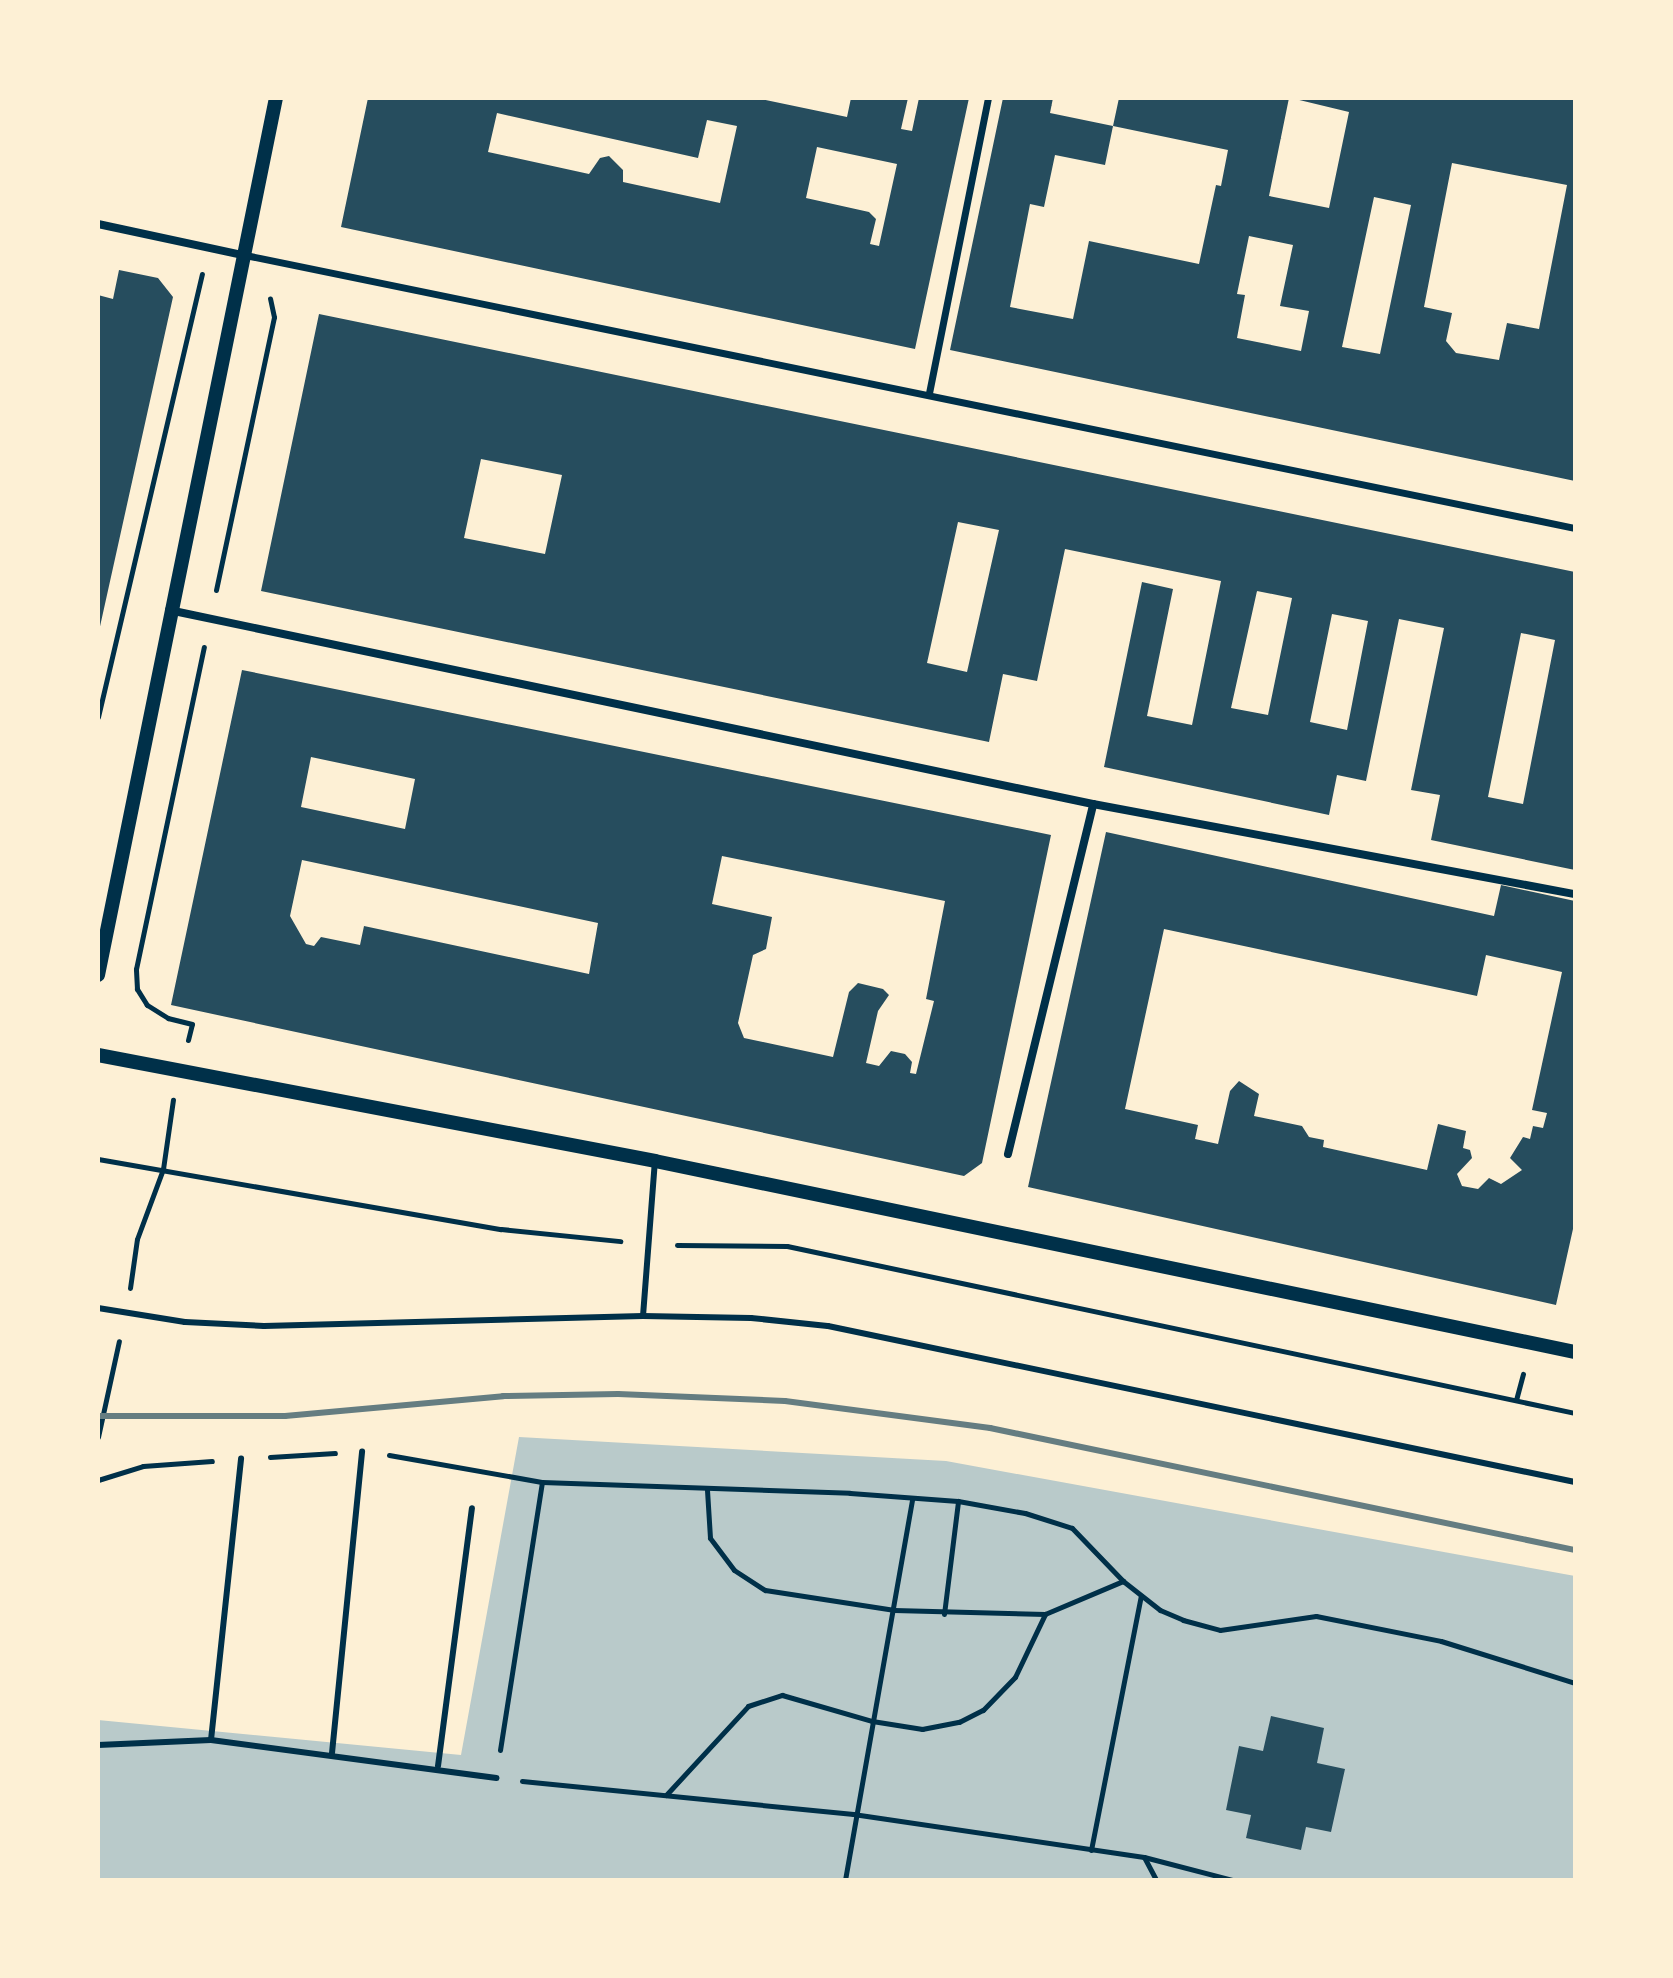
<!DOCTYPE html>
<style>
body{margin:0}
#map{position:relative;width:1673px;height:1978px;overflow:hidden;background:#fdf0d5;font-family:Lato,sans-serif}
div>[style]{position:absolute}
.green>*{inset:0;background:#b9caca}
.building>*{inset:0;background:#264d5e}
.path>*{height:5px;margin:-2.5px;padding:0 2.5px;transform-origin:2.5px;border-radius:2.5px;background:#003049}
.service>*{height:6px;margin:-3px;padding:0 3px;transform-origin:3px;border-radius:3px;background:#003049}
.pedestrian>*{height:7px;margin:-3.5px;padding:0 3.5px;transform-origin:3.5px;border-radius:3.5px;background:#003049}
.minor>*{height:8px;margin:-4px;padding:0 4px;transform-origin:4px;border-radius:4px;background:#003049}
.tertiary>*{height:14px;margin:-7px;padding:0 7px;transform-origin:7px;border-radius:7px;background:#003049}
.rail>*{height:6px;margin:-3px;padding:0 3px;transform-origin:3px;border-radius:3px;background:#657d81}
span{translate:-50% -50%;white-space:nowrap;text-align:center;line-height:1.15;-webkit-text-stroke:8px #fdf0d5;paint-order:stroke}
.frame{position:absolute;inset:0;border:100px solid #fdf0d5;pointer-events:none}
</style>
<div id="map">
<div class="green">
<div style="clip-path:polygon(519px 1437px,946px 1461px,1575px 1576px,1575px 1880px,98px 1880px,98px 1720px,461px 1755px)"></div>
</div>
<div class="building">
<div style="clip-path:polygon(evenodd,368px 98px,756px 98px,847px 117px,851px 98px,908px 98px,901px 129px,912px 131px,919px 98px,969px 98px,915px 349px,341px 227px,368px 98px,497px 113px,698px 158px,707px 120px,737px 126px,720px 203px,623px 182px,623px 170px,609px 156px,600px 158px,589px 174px,488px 152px,497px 113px,368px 98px,817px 147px,897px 164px,879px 246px,870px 244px,876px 219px,869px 212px,806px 198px,817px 147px)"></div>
<div style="clip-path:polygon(evenodd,1003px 98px,1053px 98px,1050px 113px,1113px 126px,1105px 165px,1055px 155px,1044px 207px,1030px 204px,1010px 307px,1073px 319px,1089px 241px,1199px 264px,1216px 185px,1221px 186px,1228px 150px,1113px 126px,1119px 98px,1289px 98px,1269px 196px,1329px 208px,1349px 112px,1291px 98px,1575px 98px,1575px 481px,950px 350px,1003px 98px,1452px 163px,1567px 185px,1539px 329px,1507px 323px,1499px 360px,1456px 353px,1446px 341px,1452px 313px,1424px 307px,1452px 163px,1003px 98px,1374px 197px,1411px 205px,1380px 354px,1342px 347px,1374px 197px,1003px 98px,1249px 236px,1293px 245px,1280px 306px,1309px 311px,1301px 351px,1237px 338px,1245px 295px,1237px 294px,1249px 236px)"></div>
<div style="clip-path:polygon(119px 270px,158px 278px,173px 297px,99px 631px,98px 295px,113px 299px)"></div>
<div style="clip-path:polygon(evenodd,319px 314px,1575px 572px,1575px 870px,1431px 840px,1440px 795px,1411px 790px,1444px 628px,1399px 619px,1366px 781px,1337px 775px,1329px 815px,1104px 767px,1142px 582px,1173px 589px,1147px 716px,1192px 725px,1221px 581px,1065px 549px,1037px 681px,1003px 674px,989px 742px,261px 591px,319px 314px,481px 459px,562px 475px,545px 554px,464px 538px,481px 459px,319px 314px,958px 522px,999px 530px,967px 672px,927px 663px,958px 522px,319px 314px,1257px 591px,1292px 598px,1268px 715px,1231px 708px,1257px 591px,319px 314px,1332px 614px,1368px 621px,1347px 730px,1310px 722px,1332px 614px,319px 314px,1521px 633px,1555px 640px,1523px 804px,1488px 797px,1521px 633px)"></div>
<div style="clip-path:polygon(evenodd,242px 670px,1051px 835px,982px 1163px,964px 1176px,171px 1005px,242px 670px,311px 757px,415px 779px,405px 829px,301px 807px,311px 757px,242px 670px,722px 856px,945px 901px,926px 999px,934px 1001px,916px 1074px,910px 1073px,912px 1062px,905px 1054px,891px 1051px,879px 1066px,866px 1063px,878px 1011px,889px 995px,883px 989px,858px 983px,849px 992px,833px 1057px,744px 1038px,738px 1023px,753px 955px,766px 949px,772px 917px,712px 904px,722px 856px,242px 670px,302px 860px,598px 923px,589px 974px,364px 926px,360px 945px,321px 937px,314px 946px,306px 944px,290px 916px,302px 860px)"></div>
<div style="clip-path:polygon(evenodd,1106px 832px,1494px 916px,1501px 885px,1575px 901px,1575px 1220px,1556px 1305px,1028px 1187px,1106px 832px,1164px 929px,1477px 996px,1486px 955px,1562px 972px,1532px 1110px,1547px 1113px,1543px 1128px,1533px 1126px,1530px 1139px,1523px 1137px,1510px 1158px,1522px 1170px,1501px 1184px,1489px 1178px,1478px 1189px,1462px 1186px,1457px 1174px,1472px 1158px,1470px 1150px,1463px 1148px,1466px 1131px,1438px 1124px,1427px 1170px,1323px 1147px,1324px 1140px,1309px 1137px,1302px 1126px,1254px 1116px,1259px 1094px,1239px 1081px,1230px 1091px,1218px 1144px,1195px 1139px,1198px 1125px,1125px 1109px,1164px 929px)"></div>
<div style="clip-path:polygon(1271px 1716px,1324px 1728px,1317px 1763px,1345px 1769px,1331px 1832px,1306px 1827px,1301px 1850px,1246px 1838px,1251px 1815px,1226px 1810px,1239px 1746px,1263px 1751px)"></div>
</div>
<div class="path">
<div style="left:216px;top:590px;width:279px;rotate:-78deg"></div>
<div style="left:274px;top:317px;width:19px;rotate:-102deg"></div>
<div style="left:98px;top:717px;width:455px;rotate:-76.8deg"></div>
<div style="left:188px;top:1040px;width:16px;rotate:-76deg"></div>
<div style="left:192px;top:1024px;width:25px;rotate:-166deg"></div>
<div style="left:168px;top:1018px;width:25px;rotate:-148deg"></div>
<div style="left:147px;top:1005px;width:19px;rotate:-122deg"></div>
<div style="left:137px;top:989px;width:20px;rotate:-93deg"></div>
<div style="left:136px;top:969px;width:329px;rotate:-78.1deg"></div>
<div style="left:98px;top:1159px;width:409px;rotate:9.9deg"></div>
<div style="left:501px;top:1229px;width:120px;rotate:5.8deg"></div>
<div style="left:677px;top:1245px;width:110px;rotate:0.5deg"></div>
<div style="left:787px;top:1246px;width:806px;rotate:11.97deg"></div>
<div style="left:130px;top:1288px;width:49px;rotate:-81.9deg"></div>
<div style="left:137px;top:1239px;width:75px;rotate:-69.6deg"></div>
<div style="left:163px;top:1169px;width:70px;rotate:-81.8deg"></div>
<div style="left:1516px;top:1400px;width:27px;rotate:-75deg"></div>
<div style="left:98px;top:1437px;width:98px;rotate:-77.7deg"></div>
<div style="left:389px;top:1455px;width:155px;rotate:10deg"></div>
<div style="left:270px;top:1457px;width:65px;rotate:-3.5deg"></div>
<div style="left:98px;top:1480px;width:47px;rotate:-17.3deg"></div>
<div style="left:143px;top:1466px;width:69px;rotate:-4.1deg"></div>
<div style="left:707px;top:1490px;width:48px;rotate:86.4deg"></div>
<div style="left:710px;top:1538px;width:40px;rotate:53deg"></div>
<div style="left:734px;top:1570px;width:37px;rotate:33deg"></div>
<div style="left:765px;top:1590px;width:131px;rotate:8.8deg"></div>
<div style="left:894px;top:1610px;width:151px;rotate:1.5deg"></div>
<div style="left:1045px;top:1614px;width:85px;rotate:-22.9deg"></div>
<div style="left:944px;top:1614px;width:114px;rotate:-82.9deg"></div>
<div style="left:500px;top:1750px;width:271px;rotate:-81.1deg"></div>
<div style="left:542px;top:1482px;width:308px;rotate:2deg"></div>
<div style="left:850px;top:1493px;width:108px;rotate:4.2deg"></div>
<div style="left:958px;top:1501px;width:68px;rotate:10.2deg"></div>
<div style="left:1025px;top:1513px;width:49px;rotate:17.7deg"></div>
<div style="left:1072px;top:1528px;width:74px;rotate:46.1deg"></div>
<div style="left:1123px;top:1581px;width:47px;rotate:38.1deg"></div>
<div style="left:1160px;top:1610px;width:25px;rotate:23deg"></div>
<div style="left:1183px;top:1620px;width:38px;rotate:15deg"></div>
<div style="left:1220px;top:1630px;width:97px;rotate:-8.3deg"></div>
<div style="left:1316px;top:1616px;width:127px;rotate:11.3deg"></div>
<div style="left:1441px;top:1641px;width:140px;rotate:17.4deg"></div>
<div style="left:522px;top:1781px;width:333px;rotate:5.7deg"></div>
<div style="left:853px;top:1814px;width:294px;rotate:8.4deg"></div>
<div style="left:1144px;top:1857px;width:91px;rotate:14.6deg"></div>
<div style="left:666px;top:1795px;width:121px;rotate:-47.3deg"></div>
<div style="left:748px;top:1706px;width:36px;rotate:-18deg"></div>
<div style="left:782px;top:1695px;width:94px;rotate:16.1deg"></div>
<div style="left:872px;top:1721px;width:51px;rotate:9.1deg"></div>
<div style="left:922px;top:1729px;width:38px;rotate:-11deg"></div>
<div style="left:959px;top:1722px;width:27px;rotate:-27deg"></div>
<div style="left:983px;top:1710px;width:46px;rotate:-45.9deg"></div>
<div style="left:1015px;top:1677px;width:70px;rotate:-64.5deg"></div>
<div style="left:1091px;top:1850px;width:259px;rotate:-78.9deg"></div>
<div style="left:1144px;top:1857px;width:26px;rotate:62deg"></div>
<div style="left:845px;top:1880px;width:387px;rotate:-80deg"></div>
</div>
<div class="service">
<div style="left:98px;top:1308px;width:88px;rotate:9.1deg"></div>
<div style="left:185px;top:1322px;width:79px;rotate:2.9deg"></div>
<div style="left:264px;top:1326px;width:379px;rotate:-1.5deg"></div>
<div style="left:643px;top:1316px;width:108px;rotate:1.1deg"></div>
<div style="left:751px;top:1318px;width:77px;rotate:5.9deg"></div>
<div style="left:828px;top:1326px;width:763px;rotate:11.8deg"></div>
<div style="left:643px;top:1316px;width:155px;rotate:-85.6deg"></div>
<div style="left:211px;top:1740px;width:283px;rotate:-83.9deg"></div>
<div style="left:98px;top:1745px;width:113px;rotate:-2.5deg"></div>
<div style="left:211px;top:1740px;width:288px;rotate:7.6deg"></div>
<div style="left:332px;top:1753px;width:303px;rotate:-84.3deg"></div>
<div style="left:438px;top:1766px;width:260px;rotate:-82.5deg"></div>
</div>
<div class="pedestrian">
<div style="left:245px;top:255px;width:1358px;rotate:11.6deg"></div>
<div style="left:929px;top:393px;width:301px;rotate:-78.7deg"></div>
</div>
<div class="minor">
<div style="left:98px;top:224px;width:147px;rotate:12.1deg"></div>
<div style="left:169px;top:610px;width:944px;rotate:11.86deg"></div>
<div style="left:1093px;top:804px;width:490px;rotate:10.6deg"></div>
<div style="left:1008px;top:1154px;width:360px;rotate:-76.3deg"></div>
</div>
<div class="tertiary">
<div style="left:98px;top:975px;width:895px;rotate:-78.53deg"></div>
<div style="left:98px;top:1055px;width:567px;rotate:10.77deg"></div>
<div style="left:655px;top:1161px;width:940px;rotate:11.73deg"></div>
</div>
<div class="rail">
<div style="left:98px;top:1416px;width:187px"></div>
<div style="left:285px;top:1416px;width:219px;rotate:-5.2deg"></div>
<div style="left:503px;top:1396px;width:115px;rotate:-1deg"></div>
<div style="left:618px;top:1394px;width:167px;rotate:2.4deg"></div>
<div style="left:785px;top:1401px;width:207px;rotate:7.5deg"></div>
<div style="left:990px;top:1428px;width:598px;rotate:11.78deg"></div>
</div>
<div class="frame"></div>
</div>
